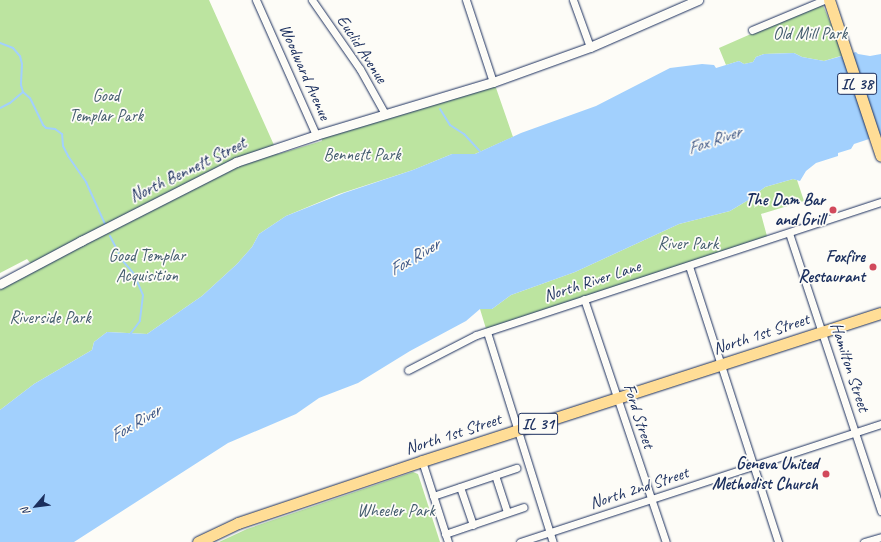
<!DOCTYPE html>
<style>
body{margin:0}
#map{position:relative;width:881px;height:542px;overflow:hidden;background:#fdfcf7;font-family:Caveat,sans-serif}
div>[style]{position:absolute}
.green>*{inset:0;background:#bce4a0}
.water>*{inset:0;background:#a2d0fd}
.stream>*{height:2px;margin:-1px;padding:0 1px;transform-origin:1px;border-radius:1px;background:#a2d0fd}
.roads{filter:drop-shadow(0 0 1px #1b2f5e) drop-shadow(0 0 1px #1b2f5e)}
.minor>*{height:7px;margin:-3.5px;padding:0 3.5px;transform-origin:3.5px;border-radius:3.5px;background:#fdfcf7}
.secondary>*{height:9px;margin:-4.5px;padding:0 4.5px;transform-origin:4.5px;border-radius:4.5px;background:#fdfcf7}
.primary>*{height:11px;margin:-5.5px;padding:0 5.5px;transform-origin:5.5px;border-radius:5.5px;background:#ffdd96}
.dots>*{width:11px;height:11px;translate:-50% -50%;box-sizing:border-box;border:2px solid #fdfcf7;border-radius:50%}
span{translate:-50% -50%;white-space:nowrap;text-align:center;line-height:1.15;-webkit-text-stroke:3.5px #fdfcf7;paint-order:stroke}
.shield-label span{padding:1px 3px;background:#fdfcf7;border:1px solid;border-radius:3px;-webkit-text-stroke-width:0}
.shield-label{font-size:16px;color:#1b2f5e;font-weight:700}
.park-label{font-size:17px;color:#435c6e}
.street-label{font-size:17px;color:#1b2f5e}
.poi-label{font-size:17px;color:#1b2f5e;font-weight:700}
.right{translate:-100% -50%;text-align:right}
.water-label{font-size:18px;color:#3d5786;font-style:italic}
.north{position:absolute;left:16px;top:486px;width:40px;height:40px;-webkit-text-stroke:3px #fdfcf7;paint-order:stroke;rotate:242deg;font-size:11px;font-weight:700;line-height:16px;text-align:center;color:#1b2f5e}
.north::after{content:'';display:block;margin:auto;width:14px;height:18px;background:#1b2f5e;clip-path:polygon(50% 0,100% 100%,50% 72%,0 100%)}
</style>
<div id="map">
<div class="green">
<div style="clip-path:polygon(0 0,209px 0,278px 154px,322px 141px,321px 136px,495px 85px,513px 137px,475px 154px,452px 154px,413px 170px,339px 194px,286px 216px,259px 234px,252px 247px,237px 264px,202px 296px,147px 334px,107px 332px,94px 342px,92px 350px,34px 384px,0 410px,0 287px,31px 264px,27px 259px,0 273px)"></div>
<div style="clip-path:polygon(822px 3px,844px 55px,824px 61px,802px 57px,794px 53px,764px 54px,756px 57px,753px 62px,749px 63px,744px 64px,739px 61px,726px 65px,719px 48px)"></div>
<div style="clip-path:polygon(793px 179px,797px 180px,804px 201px,761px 214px,768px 240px,487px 332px,480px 309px,492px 309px,511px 295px,575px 272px,679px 224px,730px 211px,750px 199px,765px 187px)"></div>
<div style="clip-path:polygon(413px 472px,418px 474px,440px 542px,219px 542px,247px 529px)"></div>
</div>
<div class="water">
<div style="clip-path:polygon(856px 52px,858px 54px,870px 56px,881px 54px,881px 135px,854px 144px,851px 149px,838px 153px,838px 156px,816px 163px,806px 171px,800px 181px,793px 179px,765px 187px,750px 199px,730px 211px,679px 224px,575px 272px,511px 295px,492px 309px,480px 309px,466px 321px,410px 351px,358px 383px,319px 398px,296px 414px,228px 443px,74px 542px,0 542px,0 410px,34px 384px,92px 350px,94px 342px,107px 332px,147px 334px,202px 296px,237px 264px,252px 247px,259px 234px,286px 216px,344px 193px,413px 170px,452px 154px,475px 154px,521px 133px,596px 106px,670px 68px,702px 64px,714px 65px,716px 68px,739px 61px,744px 64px,753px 62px,756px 57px,764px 54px,794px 53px,802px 57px,824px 61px)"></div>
</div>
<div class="stream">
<div style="left:0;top:43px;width:14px;rotate:21deg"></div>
<div style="left:13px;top:48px;width:11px;rotate:49deg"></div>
<div style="left:20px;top:56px;width:8px;rotate:76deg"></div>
<div style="left:22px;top:64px;width:21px;rotate:93deg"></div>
<div style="left:21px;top:85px;width:7px;rotate:74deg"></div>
<div style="left:23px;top:92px;width:9px;rotate:41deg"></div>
<div style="left:30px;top:98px;width:30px;rotate:64deg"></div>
<div style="left:43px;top:125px;width:4px;rotate:45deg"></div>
<div style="left:46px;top:128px;width:9px;rotate:6deg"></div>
<div style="left:55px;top:129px;width:9px;rotate:36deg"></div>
<div style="left:62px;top:134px;width:12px;rotate:85deg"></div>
<div style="left:63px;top:146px;width:11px;rotate:63deg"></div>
<div style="left:68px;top:156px;width:32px;rotate:55deg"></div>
<div style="left:86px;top:182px;width:46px;rotate:65.7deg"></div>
<div style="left:0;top:108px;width:11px;rotate:-27deg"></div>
<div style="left:10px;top:103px;width:17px;rotate:-40deg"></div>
<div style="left:440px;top:109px;width:19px;rotate:58deg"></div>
<div style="left:450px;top:125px;width:17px;rotate:33deg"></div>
<div style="left:464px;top:134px;width:23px;rotate:47deg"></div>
<div style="left:110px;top:236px;width:27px;rotate:63deg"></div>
<div style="left:122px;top:260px;width:18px;rotate:49deg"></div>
<div style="left:134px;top:274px;width:23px;rotate:67deg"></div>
<div style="left:143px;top:295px;width:26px;rotate:97deg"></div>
<div style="left:140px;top:321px;width:15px;rotate:127deg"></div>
<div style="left:131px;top:333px;width:3px;rotate:72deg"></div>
</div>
<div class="roads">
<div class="minor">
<div style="left:256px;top:0;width:148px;rotate:66deg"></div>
<div style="left:312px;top:0;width:84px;rotate:55.2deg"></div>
<div style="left:360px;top:69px;width:51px;rotate:60.9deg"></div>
<div style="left:466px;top:0;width:86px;rotate:71.8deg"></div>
<div style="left:573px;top:0;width:50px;rotate:70.1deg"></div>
<div style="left:752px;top:30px;width:78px;rotate:-22.6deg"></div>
<div style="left:789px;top:233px;width:293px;rotate:71.7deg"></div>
<div style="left:689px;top:266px;width:290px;rotate:72.1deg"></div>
<div style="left:584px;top:299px;width:256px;rotate:71.4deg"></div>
<div style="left:487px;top:332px;width:220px;rotate:72.6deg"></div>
<div style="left:408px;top:370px;width:76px;rotate:-27.2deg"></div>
<div style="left:476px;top:335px;width:426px;rotate:-18.2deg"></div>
<div style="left:422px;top:461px;width:85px;rotate:72.2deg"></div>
<div style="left:495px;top:475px;width:39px;rotate:72deg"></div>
<div style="left:460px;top:487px;width:40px;rotate:71.1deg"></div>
<div style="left:433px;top:496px;width:88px;rotate:-18.6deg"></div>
<div style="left:445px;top:534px;width:83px;rotate:-18.9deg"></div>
<div style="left:520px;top:542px;width:380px;rotate:-18.1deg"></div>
<div style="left:864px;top:542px;width:18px;rotate:-16deg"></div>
</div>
<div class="secondary">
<div style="left:0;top:284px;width:92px;rotate:-28deg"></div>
<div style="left:81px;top:241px;width:174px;rotate:-27deg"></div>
<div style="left:236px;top:162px;width:84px;rotate:-18.6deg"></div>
<div style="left:316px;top:135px;width:185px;rotate:-16.7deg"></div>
<div style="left:493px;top:82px;width:103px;rotate:-19.8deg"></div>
<div style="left:590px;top:47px;width:118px;rotate:-23.5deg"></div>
</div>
<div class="primary">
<div style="left:829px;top:0;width:164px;rotate:71.6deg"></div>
<div style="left:198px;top:542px;width:44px;rotate:-25.4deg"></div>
<div style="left:238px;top:523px;width:194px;rotate:-18.6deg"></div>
<div style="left:422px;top:461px;width:482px;rotate:-17.9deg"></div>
</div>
</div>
<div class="dots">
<div style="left:833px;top:210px;background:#d1495b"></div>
<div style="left:873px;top:267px;background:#d1495b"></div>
<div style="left:826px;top:474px;background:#d1495b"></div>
</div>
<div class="shield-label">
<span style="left:857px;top:84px">IL 38</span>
<span style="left:538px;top:424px">IL 31</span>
</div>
<div class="park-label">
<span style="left:810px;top:34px">Old Mill Park</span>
<span style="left:106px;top:106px">Good<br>Templar Park</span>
<span style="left:362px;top:155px">Bennett Park</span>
<span style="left:688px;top:244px">River Park</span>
<span style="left:147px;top:266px">Good Templar<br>Acquisition</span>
<span style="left:50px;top:318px">Riverside Park</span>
<span style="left:396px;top:511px">Wheeler Park</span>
</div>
<div class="street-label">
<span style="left:362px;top:49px;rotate:57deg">Euclid Avenue</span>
<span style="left:305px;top:72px;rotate:66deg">Woodward Avenue</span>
<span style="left:188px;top:170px;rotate:-26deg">North Bennett Street</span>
<span style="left:592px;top:281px;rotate:-18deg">North River Lane</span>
<span style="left:761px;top:334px;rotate:-18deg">North 1st Street</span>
<span style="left:850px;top:367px;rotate:72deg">Hamilton Street</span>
<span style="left:639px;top:416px;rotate:72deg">Ford Street</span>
<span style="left:453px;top:434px;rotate:-18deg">North 1st Street</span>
<span style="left:639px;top:488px;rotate:-18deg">North 2nd Street</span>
</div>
<div class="poi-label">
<span class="right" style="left:825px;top:210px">The Dam Bar<br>and Grill</span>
<span class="right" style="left:865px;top:267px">Foxfire<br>Restaurant</span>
<span class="right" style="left:818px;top:474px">Geneva United<br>Methodist Church</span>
</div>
<div class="water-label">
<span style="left:714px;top:140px;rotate:-19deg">Fox River</span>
<span style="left:414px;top:257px;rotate:-31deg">Fox River</span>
<span style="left:135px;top:423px;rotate:-31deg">Fox River</span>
</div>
<div class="north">N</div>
</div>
